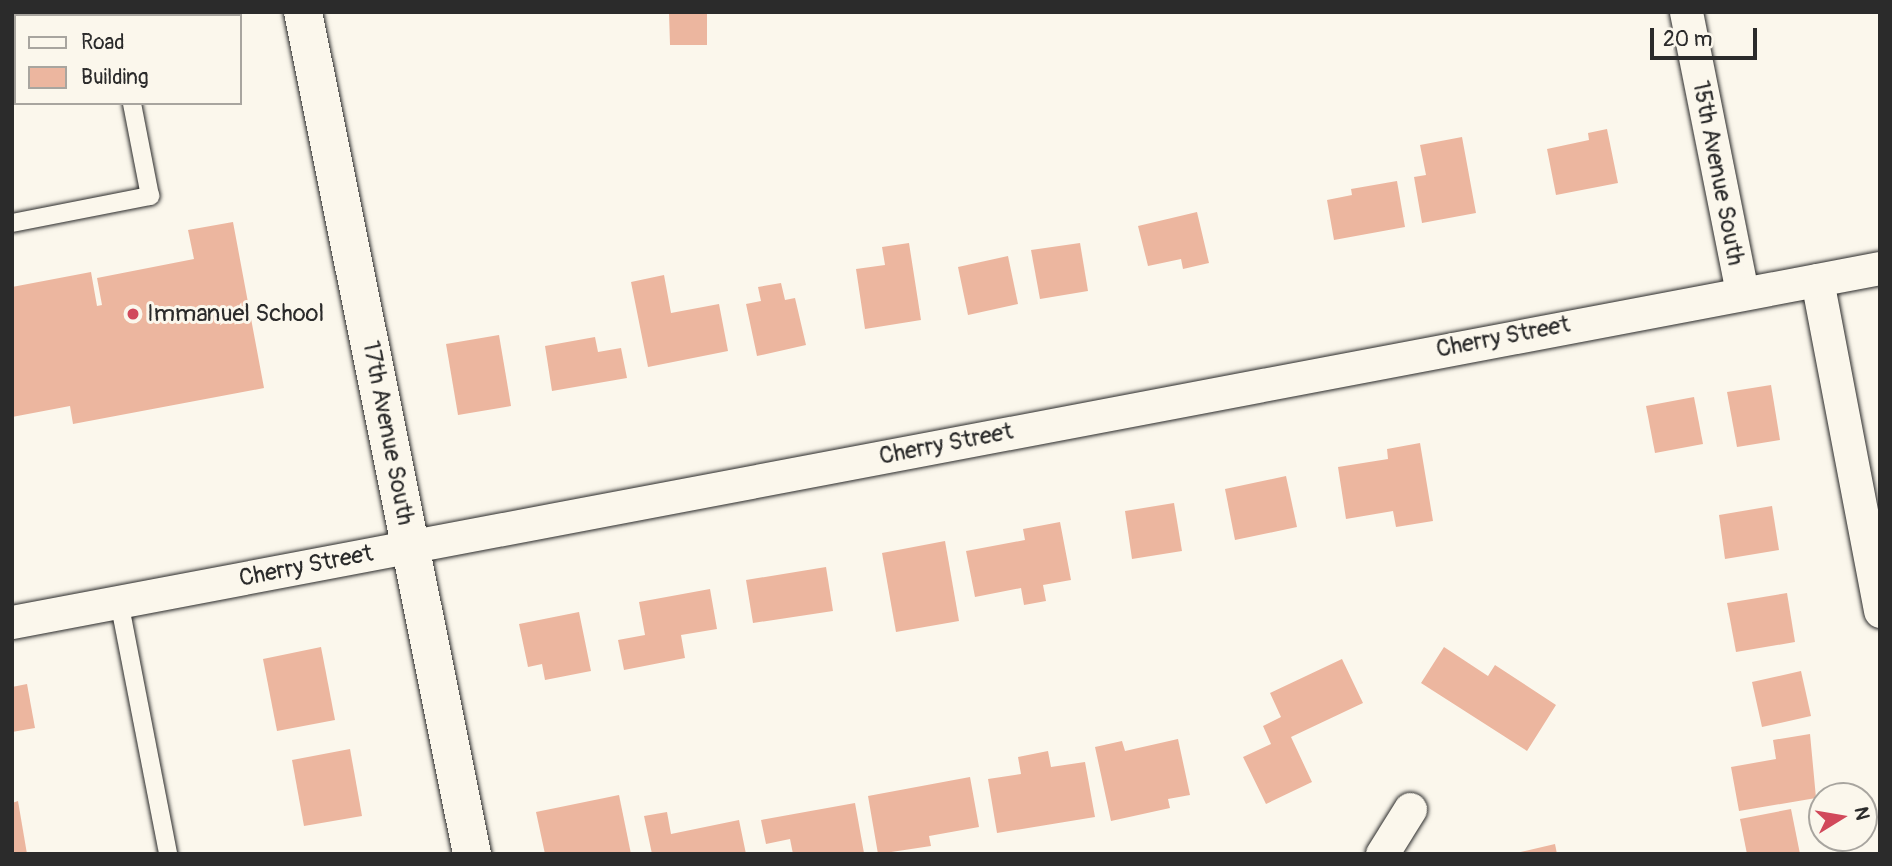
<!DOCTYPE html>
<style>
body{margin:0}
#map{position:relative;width:1892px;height:866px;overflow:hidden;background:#fbf7ec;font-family:Pangolin,sans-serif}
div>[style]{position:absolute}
.building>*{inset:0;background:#ecb69f}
.roads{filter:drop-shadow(0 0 2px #2b2b2b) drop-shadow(0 0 2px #2b2b2b)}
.lane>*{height:18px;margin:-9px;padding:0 9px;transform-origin:9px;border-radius:9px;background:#fbf7ec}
.street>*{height:33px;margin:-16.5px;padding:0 16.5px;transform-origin:16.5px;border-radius:16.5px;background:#fbf7ec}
.secondary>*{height:38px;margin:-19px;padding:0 19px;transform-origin:19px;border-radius:19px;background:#fbf7ec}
.dots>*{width:19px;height:19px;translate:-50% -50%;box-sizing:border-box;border:4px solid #fbf7ec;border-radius:50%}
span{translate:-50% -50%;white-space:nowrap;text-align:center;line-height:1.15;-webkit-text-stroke:6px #fbf7ec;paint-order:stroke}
.street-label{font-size:24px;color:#2b2b2b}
.poi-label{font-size:24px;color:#2b2b2b}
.left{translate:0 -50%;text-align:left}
.frame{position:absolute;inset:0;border:14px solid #2b2b2b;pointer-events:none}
.legend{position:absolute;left:14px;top:14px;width:228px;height:91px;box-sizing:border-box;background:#fbf7ec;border:2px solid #a8a59f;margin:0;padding:9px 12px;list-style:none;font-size:21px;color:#2b2b2b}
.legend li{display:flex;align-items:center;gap:14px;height:35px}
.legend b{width:35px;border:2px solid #a8a59f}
.north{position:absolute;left:1808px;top:782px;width:70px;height:70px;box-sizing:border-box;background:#fbf7ec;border:2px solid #a8a59f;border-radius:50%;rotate:79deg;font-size:19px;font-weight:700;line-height:28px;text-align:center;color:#2b2b2b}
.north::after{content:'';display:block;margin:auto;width:24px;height:32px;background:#d1495b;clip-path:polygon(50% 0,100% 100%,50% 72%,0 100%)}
.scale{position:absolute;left:1650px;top:28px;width:107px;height:32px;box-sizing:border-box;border:4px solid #2b2b2b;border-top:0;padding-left:9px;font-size:21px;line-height:24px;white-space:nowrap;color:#2b2b2b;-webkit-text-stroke:5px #fbf7ec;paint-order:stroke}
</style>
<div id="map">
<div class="building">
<div style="clip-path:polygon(669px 12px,707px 12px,707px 45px,670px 45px)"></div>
<div style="clip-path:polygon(1607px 129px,1618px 183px,1556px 195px,1547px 149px,1589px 140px,1588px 133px)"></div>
<div style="clip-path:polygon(1462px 137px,1476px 213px,1422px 223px,1414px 177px,1426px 175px,1420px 145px)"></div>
<div style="clip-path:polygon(1397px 181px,1405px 227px,1334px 240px,1327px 200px,1352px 195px,1351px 189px)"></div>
<div style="clip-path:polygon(1197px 212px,1209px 263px,1183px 269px,1181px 259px,1148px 266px,1138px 226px)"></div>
<div style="clip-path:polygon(233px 222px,264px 388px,73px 424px,70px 406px,12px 417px,12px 287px,91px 272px,97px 306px,102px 305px,97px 278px,194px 259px,188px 230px)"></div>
<div style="clip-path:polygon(909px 243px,921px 320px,865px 329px,856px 269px,885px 265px,882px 247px)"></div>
<div style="clip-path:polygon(1080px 243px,1088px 291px,1040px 299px,1031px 250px)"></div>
<div style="clip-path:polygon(1008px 256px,1018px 304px,968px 315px,958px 267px)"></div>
<div style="clip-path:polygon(664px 275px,671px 313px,719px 304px,728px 351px,648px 367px,631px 282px)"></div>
<div style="clip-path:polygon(781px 283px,785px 300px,795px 298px,806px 345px,757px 356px,746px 304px,761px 301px,758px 287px)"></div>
<div style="clip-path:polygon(499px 335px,511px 406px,458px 415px,446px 344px)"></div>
<div style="clip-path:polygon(595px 337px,598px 352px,621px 348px,627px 378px,552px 391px,545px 346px)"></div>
<div style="clip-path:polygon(1771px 385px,1780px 440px,1737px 447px,1727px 392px)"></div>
<div style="clip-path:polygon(1694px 397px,1703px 444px,1655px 453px,1646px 406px)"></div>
<div style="clip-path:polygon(1420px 443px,1433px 521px,1396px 527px,1393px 511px,1346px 519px,1338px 467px,1388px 459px,1387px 449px)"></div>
<div style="clip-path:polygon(1286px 476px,1297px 527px,1235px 540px,1225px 489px)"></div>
<div style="clip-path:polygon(1174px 503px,1182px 551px,1132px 559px,1125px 511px)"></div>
<div style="clip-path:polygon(1772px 506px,1779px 550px,1725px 559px,1719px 515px)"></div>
<div style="clip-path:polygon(1060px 522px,1071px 580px,1043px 585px,1046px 601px,1024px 605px,1021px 588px,975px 597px,966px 551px,1025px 540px,1023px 529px)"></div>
<div style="clip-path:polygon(945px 541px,959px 621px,896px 632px,882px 553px)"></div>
<div style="clip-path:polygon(826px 567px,833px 611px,753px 623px,746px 580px)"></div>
<div style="clip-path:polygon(710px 589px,717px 629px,681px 635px,685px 658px,624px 670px,618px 640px,645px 635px,639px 602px)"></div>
<div style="clip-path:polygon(1787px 593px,1795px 642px,1736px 652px,1727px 603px)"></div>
<div style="clip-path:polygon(579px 612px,591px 671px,545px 680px,542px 664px,528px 667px,519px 624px)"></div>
<div style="clip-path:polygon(321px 647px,335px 720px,277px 731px,263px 659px)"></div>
<div style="clip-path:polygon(1444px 647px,1488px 676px,1495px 665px,1556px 705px,1527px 751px,1421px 683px)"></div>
<div style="clip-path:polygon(1342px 659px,1363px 703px,1291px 737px,1312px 782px,1266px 804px,1243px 757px,1271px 744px,1263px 726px,1281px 717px,1270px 693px)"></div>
<div style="clip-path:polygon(1801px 671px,1811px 716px,1762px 727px,1752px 682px)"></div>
<div style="clip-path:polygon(27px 684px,35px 728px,12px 732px,12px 687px)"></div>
<div style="clip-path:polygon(1810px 734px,1816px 798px,1739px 811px,1731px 767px,1776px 759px,1773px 740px)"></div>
<div style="clip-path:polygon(1178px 739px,1190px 795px,1168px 799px,1170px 808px,1111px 821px,1095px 747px,1122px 741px,1125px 751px)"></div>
<div style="clip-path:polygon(350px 749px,362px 816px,304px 826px,292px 760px)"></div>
<div style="clip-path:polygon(1048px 751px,1051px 767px,1085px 762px,1095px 817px,997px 833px,988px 779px,1021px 774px,1018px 757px)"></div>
<div style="clip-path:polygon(970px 777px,979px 827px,929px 836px,931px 846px,878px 854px,868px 796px)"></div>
<div style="clip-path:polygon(619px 795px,631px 854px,545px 854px,536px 812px)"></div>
<div style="clip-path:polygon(18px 801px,27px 854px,12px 854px,12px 803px)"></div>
<div style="clip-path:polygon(855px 803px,864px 853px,793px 854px,790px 839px,766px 844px,761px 820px)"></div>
<div style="clip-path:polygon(1791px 809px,1800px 854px,1747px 854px,1740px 819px)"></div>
<div style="clip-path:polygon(667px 812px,671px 834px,739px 820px,746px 854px,652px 854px,644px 816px)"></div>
<div style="clip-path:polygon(1555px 844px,1557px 854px,1516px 854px,1516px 853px)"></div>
</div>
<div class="roads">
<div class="lane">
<div style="left:115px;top:12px;width:4px;rotate:76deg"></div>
<div style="left:12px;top:79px;width:4px;rotate:-14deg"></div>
<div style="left:12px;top:223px;width:141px;rotate:-11.1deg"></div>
<div style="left:150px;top:196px;width:95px;rotate:-101deg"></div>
<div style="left:119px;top:601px;width:258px;rotate:79deg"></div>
</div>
<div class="street">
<div style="left:1686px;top:12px;width:286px;rotate:78.7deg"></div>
<div style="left:1817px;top:280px;width:337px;rotate:79.2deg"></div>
<div style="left:12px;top:622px;width:1901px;rotate:-10.73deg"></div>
<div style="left:1382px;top:854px;width:53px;rotate:-58.1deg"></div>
</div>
<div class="secondary">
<div style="left:303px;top:12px;width:859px;rotate:78.65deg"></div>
</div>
</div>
<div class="dots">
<div style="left:133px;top:314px;background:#d1495b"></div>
</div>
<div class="street-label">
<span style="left:1718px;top:173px;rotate:79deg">15th Avenue South</span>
<span style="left:1503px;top:337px;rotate:-11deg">Cherry Street</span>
<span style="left:388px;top:433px;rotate:79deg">17th Avenue South</span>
<span style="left:946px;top:444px;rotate:-11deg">Cherry Street</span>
<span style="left:306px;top:566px;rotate:-11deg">Cherry Street</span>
</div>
<div class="poi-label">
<span class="left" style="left:147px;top:314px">Immanuel School</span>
</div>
<div class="frame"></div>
<ul class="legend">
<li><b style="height:9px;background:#fbf7ec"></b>Road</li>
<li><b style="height:19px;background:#ecb69f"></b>Building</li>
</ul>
<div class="north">N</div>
<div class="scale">20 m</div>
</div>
